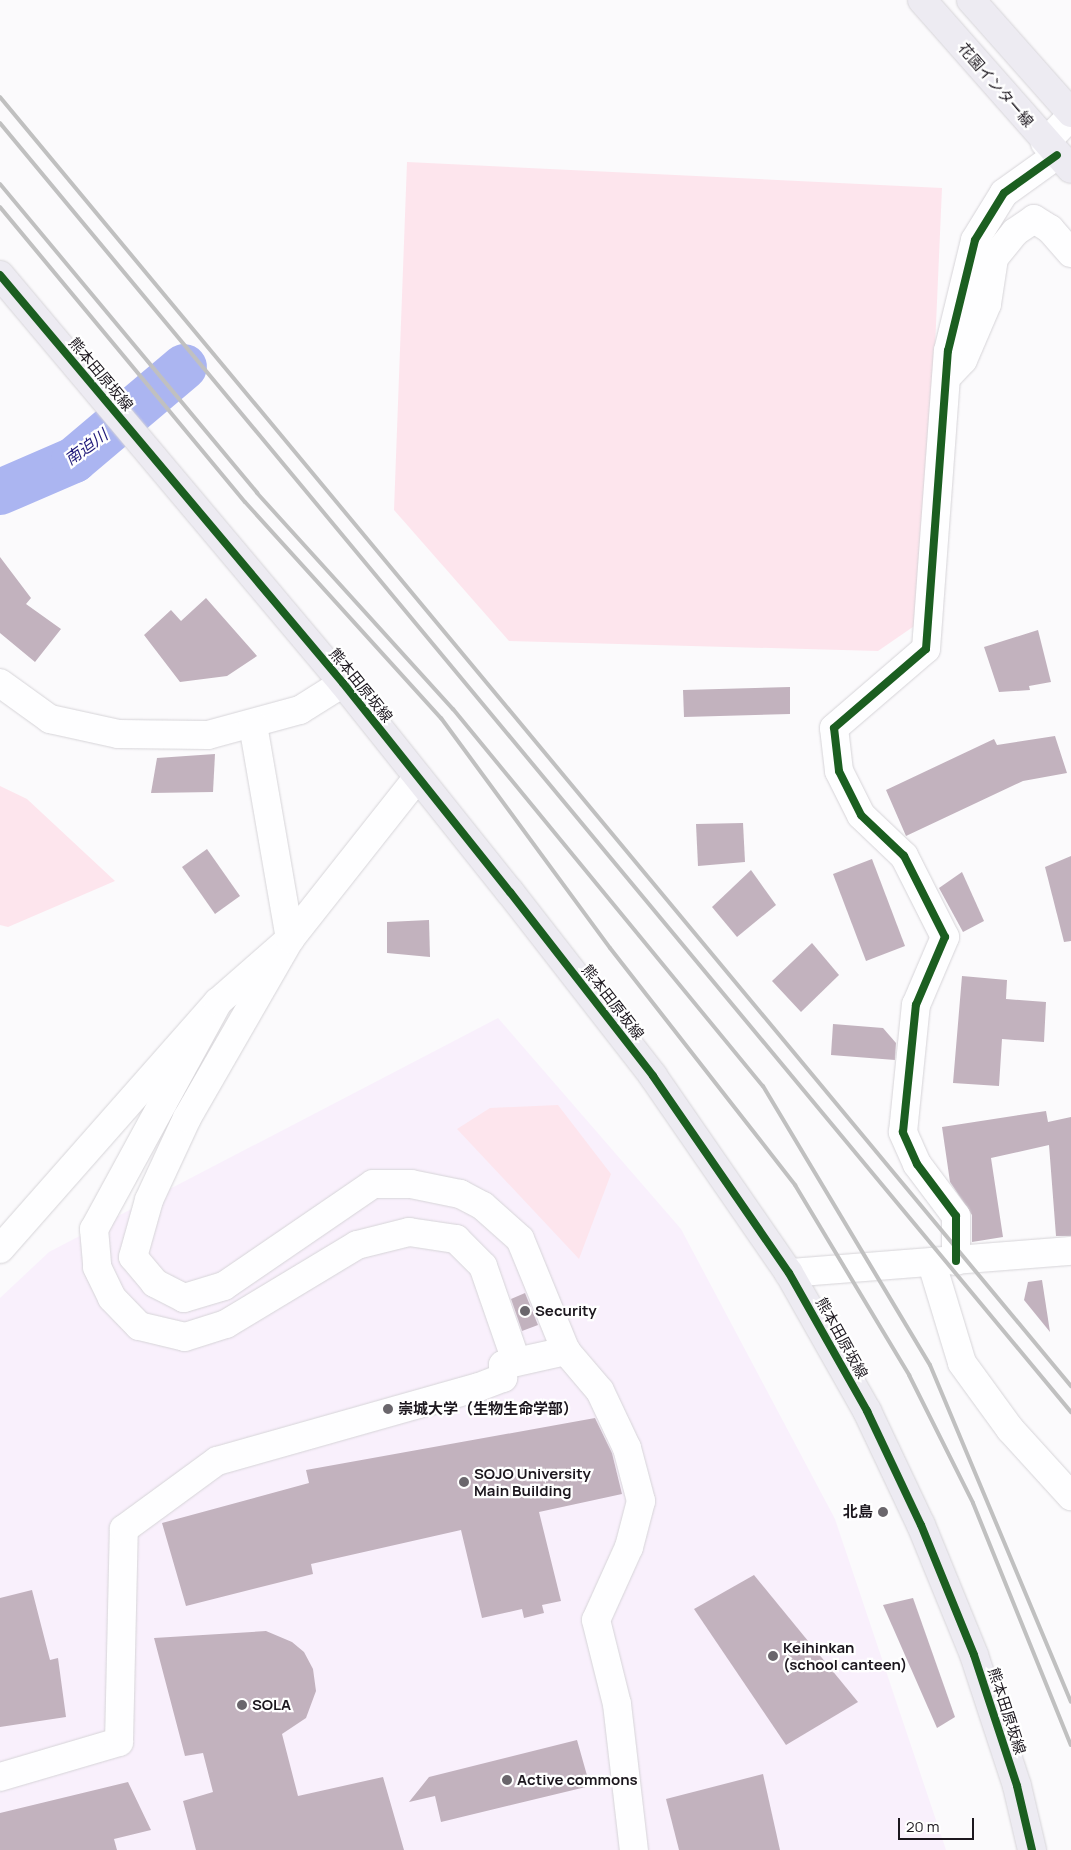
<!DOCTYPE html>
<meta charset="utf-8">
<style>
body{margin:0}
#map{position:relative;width:1071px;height:1850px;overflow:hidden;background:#fbfafc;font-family:Manrope,"Noto Sans JP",sans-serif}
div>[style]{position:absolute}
.built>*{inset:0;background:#f9f0fc}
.green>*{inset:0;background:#fde5ed}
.river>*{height:46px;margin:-23px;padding:0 23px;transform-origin:23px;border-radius:23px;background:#abb5f1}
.building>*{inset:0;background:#c2b2be}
.roads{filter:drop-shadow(0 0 1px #d6d4d8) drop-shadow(0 0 1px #d6d4d8)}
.minor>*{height:28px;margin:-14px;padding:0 14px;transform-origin:14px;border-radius:14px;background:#fefeff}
.major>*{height:28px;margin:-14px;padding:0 14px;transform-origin:14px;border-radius:14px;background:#edebf2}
.rail>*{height:4px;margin:-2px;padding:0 2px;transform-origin:2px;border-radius:2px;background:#c0c0c0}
.cycleway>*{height:8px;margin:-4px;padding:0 4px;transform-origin:4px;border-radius:4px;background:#1b5e20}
.dots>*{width:14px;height:14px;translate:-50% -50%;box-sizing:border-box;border:2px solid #fff;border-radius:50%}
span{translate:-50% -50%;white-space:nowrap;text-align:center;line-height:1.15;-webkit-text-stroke:4.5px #fff;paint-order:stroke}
.street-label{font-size:15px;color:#1c171e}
.poi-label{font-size:15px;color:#1c171e;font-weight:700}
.left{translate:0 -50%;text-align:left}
.right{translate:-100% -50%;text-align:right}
.water-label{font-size:16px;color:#201a7a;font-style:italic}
.scale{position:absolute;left:898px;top:1818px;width:76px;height:22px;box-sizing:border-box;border:2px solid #1c171e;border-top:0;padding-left:6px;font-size:15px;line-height:18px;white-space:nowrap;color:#1c171e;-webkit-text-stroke:4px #fff;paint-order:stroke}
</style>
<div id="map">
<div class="built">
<div style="clip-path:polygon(498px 1018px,681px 1229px,835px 1519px,946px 1850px,0 1850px,0 1298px,49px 1252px)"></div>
</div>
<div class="green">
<div style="clip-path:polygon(407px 162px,942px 188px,923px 620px,878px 651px,509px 641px,394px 510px)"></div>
<div style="clip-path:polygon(0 786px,27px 799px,115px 881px,8px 927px,0 925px)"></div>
<div style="clip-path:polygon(558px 1105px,611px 1174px,579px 1259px,457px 1129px,490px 1108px)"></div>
</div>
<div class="river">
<div style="left:0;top:492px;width:81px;rotate:-23.4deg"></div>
<div style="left:74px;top:460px;width:144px;rotate:-40.2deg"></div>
</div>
<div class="building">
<div style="clip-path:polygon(0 557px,31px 598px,26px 604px,61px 629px,35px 662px,0 633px)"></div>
<div style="clip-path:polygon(206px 598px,257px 656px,227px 676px,180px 682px,144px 635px,171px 610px,181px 621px)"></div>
<div style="clip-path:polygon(1038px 630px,1051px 682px,1029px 686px,1030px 690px,999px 692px,984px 647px)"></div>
<div style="clip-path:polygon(790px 687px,790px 714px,684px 717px,683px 690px)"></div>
<div style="clip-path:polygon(1055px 736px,1067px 773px,1023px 781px,906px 836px,886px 790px,994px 739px,997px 745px)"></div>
<div style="clip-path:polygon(215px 754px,213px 792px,151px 793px,157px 758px)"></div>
<div style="clip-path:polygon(743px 823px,745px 862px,698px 866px,696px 824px)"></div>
<div style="clip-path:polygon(207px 849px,240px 896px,215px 914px,182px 867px)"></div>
<div style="clip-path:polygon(1071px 856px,1071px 941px,1064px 942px,1045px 867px)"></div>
<div style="clip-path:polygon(872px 859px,905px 946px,866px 961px,833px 874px)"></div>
<div style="clip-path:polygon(751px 870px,776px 905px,737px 937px,712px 907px)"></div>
<div style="clip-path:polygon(962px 872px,984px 921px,963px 932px,939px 888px)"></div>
<div style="clip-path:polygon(429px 920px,430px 957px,387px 953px,387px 922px)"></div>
<div style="clip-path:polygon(812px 943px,839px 975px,801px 1012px,772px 981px)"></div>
<div style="clip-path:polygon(962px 976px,1007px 980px,1006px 999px,1046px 1002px,1044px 1042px,1002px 1039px,999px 1086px,953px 1083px)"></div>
<div style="clip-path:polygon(833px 1024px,883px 1028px,896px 1043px,895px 1060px,831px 1055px)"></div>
<div style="clip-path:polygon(1046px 1111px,1048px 1122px,1071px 1117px,1071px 1236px,1056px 1236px,1049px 1145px,991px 1158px,1003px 1237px,972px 1242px,972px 1215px,950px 1182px,942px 1127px)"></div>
<div style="clip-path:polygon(1042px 1280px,1050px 1332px,1024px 1300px,1028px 1282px)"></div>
<div style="clip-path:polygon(525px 1293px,538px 1325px,522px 1331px,511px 1299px)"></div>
<div style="clip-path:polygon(595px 1418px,612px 1453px,622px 1494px,539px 1512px,561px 1601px,542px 1605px,544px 1613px,524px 1618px,522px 1609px,482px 1618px,461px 1530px,311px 1564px,313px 1574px,186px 1606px,162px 1523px,309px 1483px,306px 1470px)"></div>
<div style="clip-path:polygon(754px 1575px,858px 1702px,786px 1745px,694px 1609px)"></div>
<div style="clip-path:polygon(32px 1590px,50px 1660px,58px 1658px,66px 1717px,0 1727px,0 1598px)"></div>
<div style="clip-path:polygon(913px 1598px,955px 1717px,937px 1728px,883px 1605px)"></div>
<div style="clip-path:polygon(266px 1631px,292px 1642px,304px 1652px,313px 1669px,316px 1691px,306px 1718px,282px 1734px,298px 1796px,383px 1777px,404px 1850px,196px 1850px,183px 1801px,213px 1792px,203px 1753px,185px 1756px,154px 1638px)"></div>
<div style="clip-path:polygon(577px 1740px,590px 1786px,441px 1822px,435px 1796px,409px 1802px,429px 1777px)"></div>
<div style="clip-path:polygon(763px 1774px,780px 1850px,679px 1850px,666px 1799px)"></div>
<div style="clip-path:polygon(128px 1782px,151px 1830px,114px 1839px,117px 1850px,0 1850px,0 1813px)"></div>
</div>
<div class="roads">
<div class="minor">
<div style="left:1045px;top:143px;width:37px;rotate:-46deg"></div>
<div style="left:947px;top:377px;width:23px;rotate:-47deg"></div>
<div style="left:963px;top:360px;width:61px;rotate:-66.8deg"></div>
<div style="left:987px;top:304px;width:47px;rotate:-81.3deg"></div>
<div style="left:994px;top:258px;width:33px;rotate:-51deg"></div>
<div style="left:1015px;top:232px;width:23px;rotate:-34deg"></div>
<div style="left:1034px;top:219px;width:19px;rotate:32deg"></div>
<div style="left:1050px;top:229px;width:32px;rotate:49deg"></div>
<div style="left:0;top:683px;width:62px;rotate:35.8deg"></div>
<div style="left:50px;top:719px;width:70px;rotate:12.4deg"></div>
<div style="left:118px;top:734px;width:90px;rotate:0.6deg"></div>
<div style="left:208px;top:735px;width:95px;rotate:-15.2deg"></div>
<div style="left:300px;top:710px;width:51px;rotate:-32.1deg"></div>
<div style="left:218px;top:1002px;width:259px;rotate:118.6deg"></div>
<div style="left:94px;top:1229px;width:38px;rotate:85deg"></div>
<div style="left:97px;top:1267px;width:34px;rotate:64deg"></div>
<div style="left:112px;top:1298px;width:39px;rotate:46deg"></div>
<div style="left:139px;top:1326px;width:47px;rotate:13.4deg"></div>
<div style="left:185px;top:1337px;width:43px;rotate:-17.6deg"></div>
<div style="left:226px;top:1324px;width:153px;rotate:-31.1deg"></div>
<div style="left:357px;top:1245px;width:54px;rotate:-14deg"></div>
<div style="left:409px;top:1232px;width:48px;rotate:8.5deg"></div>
<div style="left:456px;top:1239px;width:38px;rotate:45deg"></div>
<div style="left:483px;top:1266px;width:101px;rotate:70.8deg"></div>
<div style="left:0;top:1249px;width:329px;rotate:-48.6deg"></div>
<div style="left:218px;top:1002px;width:96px;rotate:-41.2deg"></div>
<div style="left:290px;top:939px;width:206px;rotate:-51.7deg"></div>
<div style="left:956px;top:1261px;width:45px;rotate:-90deg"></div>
<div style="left:956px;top:1216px;width:65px;rotate:-126.9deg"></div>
<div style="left:917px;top:1164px;width:35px;rotate:-114deg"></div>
<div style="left:903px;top:1132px;width:128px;rotate:-84.2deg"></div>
<div style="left:916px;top:1005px;width:74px;rotate:-66.9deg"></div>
<div style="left:945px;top:937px;width:91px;rotate:-116.8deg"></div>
<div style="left:904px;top:856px;width:59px;rotate:-136.4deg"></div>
<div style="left:861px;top:815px;width:49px;rotate:-116.6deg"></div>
<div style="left:839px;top:771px;width:43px;rotate:-96.6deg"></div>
<div style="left:834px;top:728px;width:121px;rotate:-40.7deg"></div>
<div style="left:926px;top:649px;width:299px;rotate:-85.8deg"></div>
<div style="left:948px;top:351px;width:114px;rotate:-76.3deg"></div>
<div style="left:975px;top:240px;width:55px;rotate:-58.3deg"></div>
<div style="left:1004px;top:193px;width:65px;rotate:-35.6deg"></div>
<div style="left:932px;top:1264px;width:103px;rotate:73.1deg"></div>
<div style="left:962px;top:1363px;width:82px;rotate:54deg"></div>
<div style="left:1010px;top:1429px;width:91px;rotate:47.7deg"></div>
<div style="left:789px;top:1273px;width:283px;rotate:-4.5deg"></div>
<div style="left:566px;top:1351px;width:52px;rotate:49.6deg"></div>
<div style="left:600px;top:1391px;width:63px;rotate:64.7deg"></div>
<div style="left:627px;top:1448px;width:55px;rotate:75.2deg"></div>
<div style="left:641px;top:1501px;width:48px;rotate:104.6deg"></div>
<div style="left:629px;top:1547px;width:80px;rotate:114.3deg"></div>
<div style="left:596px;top:1620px;width:87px;rotate:76deg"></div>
<div style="left:617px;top:1704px;width:147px;rotate:83.4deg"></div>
<div style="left:0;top:1777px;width:124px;rotate:-16.4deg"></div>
<div style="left:119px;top:1742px;width:213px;rotate:-88.7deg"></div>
<div style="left:124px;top:1529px;width:115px;rotate:-36.2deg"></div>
<div style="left:217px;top:1461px;width:272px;rotate:-15.8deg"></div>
<div style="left:479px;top:1387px;width:26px;rotate:-21deg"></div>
<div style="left:503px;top:1378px;width:13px;rotate:-90deg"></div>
<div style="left:503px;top:1365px;width:65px;rotate:-12.5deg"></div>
<div style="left:566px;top:1351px;width:121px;rotate:-112.3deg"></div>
<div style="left:520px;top:1239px;width:50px;rotate:-138.3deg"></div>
<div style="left:483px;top:1206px;width:26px;rotate:-152deg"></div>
<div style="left:460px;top:1194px;width:50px;rotate:-168.5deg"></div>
<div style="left:411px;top:1184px;width:38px;rotate:180deg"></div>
<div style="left:373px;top:1184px;width:181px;rotate:145.6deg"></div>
<div style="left:224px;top:1286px;width:42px;rotate:163.3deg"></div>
<div style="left:184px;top:1298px;width:33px;rotate:-153deg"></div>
<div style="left:155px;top:1283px;width:34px;rotate:-130deg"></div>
<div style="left:133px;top:1257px;width:59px;rotate:-74.3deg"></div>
<div style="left:149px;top:1200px;width:90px;rotate:-65.1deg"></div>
<div style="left:187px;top:1118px;width:207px;rotate:-60.1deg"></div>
<div style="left:290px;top:939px;width:218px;rotate:-99.8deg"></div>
</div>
<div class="major">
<div style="left:922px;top:0;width:225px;rotate:48.6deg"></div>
<div style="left:971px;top:0;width:151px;rotate:48.5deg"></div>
<div style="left:0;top:275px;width:533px;rotate:49.95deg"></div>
<div style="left:343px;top:683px;width:268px;rotate:51.4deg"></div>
<div style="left:510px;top:892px;width:233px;rotate:52.1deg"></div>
<div style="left:653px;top:1076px;width:239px;rotate:55.4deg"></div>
<div style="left:789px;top:1273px;width:159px;rotate:60.5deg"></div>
<div style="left:867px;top:1411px;width:126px;rotate:64.7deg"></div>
<div style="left:921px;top:1525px;width:140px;rotate:67.8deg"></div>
<div style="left:974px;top:1655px;width:138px;rotate:71.8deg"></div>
<div style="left:1017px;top:1786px;width:66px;rotate:76.8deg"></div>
</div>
</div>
<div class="rail">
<div style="left:0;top:97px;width:1676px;rotate:50.28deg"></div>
<div style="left:0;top:123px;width:1676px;rotate:50.28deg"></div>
<div style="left:0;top:184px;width:402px;rotate:50.2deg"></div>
<div style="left:257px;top:493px;width:292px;rotate:47.8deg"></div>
<div style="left:453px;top:709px;width:488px;rotate:50.6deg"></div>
<div style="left:763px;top:1086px;width:325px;rotate:59.1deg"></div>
<div style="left:930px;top:1365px;width:365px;rotate:67.3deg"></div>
<div style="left:0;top:207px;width:383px;rotate:50.3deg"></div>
<div style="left:245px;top:502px;width:292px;rotate:47.8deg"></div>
<div style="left:441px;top:718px;width:285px;rotate:53.7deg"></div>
<div style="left:610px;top:948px;width:301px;rotate:52deg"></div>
<div style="left:795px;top:1185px;width:222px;rotate:59deg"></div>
<div style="left:909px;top:1375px;width:143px;rotate:63.4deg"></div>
<div style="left:973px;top:1503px;width:261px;rotate:68deg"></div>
</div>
<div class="cycleway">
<div style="left:0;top:275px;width:533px;rotate:49.95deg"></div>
<div style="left:343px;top:683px;width:268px;rotate:51.4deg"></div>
<div style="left:510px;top:892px;width:233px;rotate:52.1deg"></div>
<div style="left:653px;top:1076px;width:239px;rotate:55.4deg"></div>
<div style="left:789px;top:1273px;width:159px;rotate:60.5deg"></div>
<div style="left:867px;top:1411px;width:126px;rotate:64.7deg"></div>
<div style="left:921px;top:1525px;width:140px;rotate:67.8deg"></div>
<div style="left:974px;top:1655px;width:138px;rotate:71.8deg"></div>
<div style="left:1017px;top:1786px;width:66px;rotate:76.8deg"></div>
<div style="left:956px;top:1261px;width:45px;rotate:-90deg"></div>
<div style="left:956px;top:1216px;width:65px;rotate:-126.9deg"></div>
<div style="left:917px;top:1164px;width:35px;rotate:-114deg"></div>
<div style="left:903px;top:1132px;width:128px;rotate:-84.2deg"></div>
<div style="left:916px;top:1005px;width:74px;rotate:-66.9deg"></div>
<div style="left:945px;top:937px;width:91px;rotate:-116.8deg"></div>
<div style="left:904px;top:856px;width:59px;rotate:-136.4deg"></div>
<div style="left:861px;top:815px;width:49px;rotate:-116.6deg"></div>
<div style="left:839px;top:771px;width:43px;rotate:-96.6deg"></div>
<div style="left:834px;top:728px;width:121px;rotate:-40.7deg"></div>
<div style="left:926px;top:649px;width:299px;rotate:-85.8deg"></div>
<div style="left:948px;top:351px;width:114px;rotate:-76.3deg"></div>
<div style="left:975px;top:240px;width:55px;rotate:-58.3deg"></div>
<div style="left:1004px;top:193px;width:65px;rotate:-35.6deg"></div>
</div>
<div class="dots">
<div style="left:525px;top:1311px;background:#6a666c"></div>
<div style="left:388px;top:1409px;background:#6a666c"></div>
<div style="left:464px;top:1482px;background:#6a666c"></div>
<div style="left:883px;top:1512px;background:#6a666c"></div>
<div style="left:773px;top:1656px;background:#6a666c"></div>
<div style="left:242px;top:1705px;background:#6a666c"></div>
<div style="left:507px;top:1780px;background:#6a666c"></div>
</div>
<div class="street-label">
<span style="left:996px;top:85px;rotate:49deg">花園インター線</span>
<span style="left:101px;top:374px;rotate:50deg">熊本田原坂線</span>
<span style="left:361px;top:685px;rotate:51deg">熊本田原坂線</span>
<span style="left:613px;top:1002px;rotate:52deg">熊本田原坂線</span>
<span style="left:842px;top:1338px;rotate:61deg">熊本田原坂線</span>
<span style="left:1007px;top:1711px;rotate:72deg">熊本田原坂線</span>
</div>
<div class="poi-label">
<span class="left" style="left:535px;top:1311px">Security</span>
<span class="left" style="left:398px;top:1409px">崇城大学（生物生命学部）</span>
<span class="left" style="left:474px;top:1482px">SOJO University<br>Main Building</span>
<span class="right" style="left:873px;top:1512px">北島</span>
<span class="left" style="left:783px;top:1656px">Keihinkan<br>(school canteen)</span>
<span class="left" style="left:252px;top:1705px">SOLA</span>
<span class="left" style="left:517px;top:1780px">Active commons</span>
</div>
<div class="water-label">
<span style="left:86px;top:447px;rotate:-36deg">南迫川</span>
</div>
<div class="scale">20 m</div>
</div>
